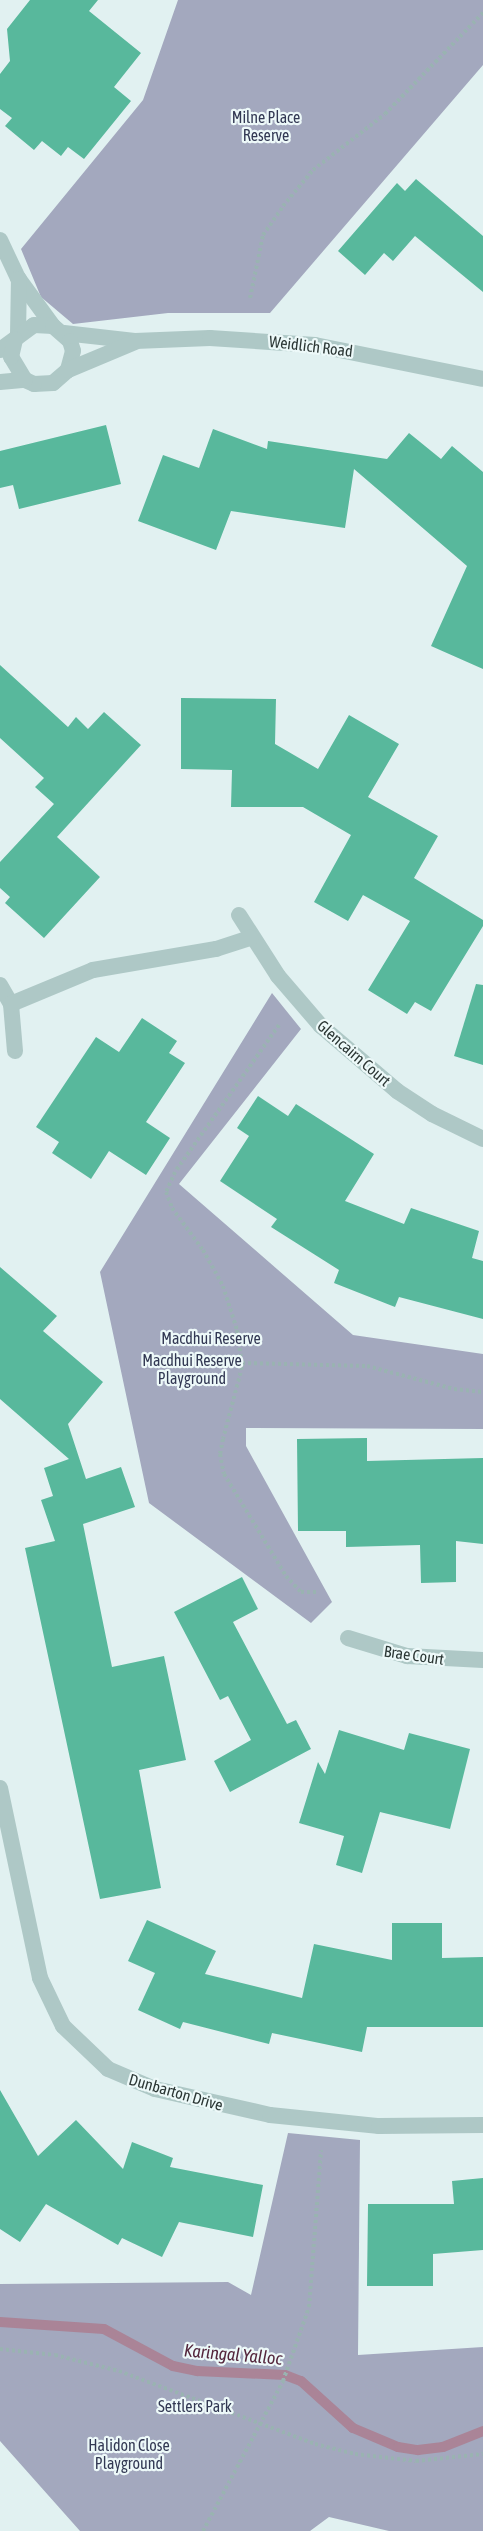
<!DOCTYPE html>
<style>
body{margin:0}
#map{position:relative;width:483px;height:2531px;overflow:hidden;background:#e1f1f1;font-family:"Asap Condensed",sans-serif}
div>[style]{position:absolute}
.green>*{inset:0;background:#a3a8be}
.stream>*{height:10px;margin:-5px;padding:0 5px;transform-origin:5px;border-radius:5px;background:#aa8497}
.building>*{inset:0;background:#58b89c}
.path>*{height:4px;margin-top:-2px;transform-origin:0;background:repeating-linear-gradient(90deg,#99b3b1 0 3px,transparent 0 6px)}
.minor>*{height:16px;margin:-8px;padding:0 8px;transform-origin:8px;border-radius:8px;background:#aec8c6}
.tertiary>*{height:16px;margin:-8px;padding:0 8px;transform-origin:8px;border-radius:8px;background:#aec8c6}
span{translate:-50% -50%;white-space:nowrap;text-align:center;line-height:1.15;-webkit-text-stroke:4.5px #edf9f9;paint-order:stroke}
.park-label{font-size:16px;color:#323853}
.street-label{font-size:16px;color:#2c3735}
.water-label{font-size:18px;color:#54263c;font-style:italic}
</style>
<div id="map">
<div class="green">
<div style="clip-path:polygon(178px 0,483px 0,483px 65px,270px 313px,168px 313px,73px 324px,41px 297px,21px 249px,143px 100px)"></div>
<div style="clip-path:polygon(272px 993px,301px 1029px,179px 1184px,353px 1335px,483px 1354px,483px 1429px,246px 1428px,246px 1446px,332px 1602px,311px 1623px,149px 1503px,100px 1272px)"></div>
<div style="clip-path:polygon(288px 2133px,360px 2140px,358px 2355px,483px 2347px,483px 2531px,389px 2531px,329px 2517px,310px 2531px,80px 2531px,0 2441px,0 2284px,228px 2282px,251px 2295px)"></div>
</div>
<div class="stream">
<div style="left:0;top:2322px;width:104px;rotate:3.9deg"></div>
<div style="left:104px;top:2329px;width:78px;rotate:28.2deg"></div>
<div style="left:173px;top:2366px;width:25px;rotate:12deg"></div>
<div style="left:197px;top:2371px;width:88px;rotate:2.6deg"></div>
<div style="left:285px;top:2375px;width:17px;rotate:21deg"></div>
<div style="left:301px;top:2381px;width:70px;rotate:42.1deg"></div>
<div style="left:353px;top:2428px;width:49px;rotate:22.9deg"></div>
<div style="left:398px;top:2447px;width:20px;rotate:9deg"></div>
<div style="left:418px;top:2450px;width:25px;rotate:-7deg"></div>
<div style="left:443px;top:2447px;width:43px;rotate:-21.8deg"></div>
</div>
<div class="building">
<div style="clip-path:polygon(30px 0,98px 0,89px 11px,141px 53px,114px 87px,131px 101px,84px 159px,68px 147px,61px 156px,42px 141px,34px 150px,5px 126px,12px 118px,0 109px,0 74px,10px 61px,7px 29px)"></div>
<div style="clip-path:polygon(416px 179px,483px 236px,483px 292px,415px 236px,393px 261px,384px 253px,365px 275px,338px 251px,397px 183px,405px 191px)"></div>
<div style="clip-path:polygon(106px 425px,121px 484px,19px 509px,13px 485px,0 488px,0 451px)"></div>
<div style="clip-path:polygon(213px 429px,267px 449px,268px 441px,387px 459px,409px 433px,441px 459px,452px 446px,483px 472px,483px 669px,431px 646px,467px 566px,354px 469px,345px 528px,231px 511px,216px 550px,138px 521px,163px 455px,199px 468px)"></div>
<div style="clip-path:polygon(0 665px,68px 727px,76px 717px,88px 729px,104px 712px,141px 745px,57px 837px,100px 877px,44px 938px,5px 903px,10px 897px,0 888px,0 862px,54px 804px,35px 787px,44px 778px,0 738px)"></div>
<div style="clip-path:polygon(181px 698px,276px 699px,275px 744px,318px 769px,349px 715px,399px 744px,368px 797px,438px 836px,414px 878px,483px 920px,483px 926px,431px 1011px,415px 1002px,407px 1014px,368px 990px,410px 921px,363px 895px,348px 921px,314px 902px,351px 835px,303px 807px,231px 807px,232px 770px,181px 769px)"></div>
<div style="clip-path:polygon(476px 984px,483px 985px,483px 1065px,454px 1056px)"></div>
<div style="clip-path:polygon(142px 1018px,177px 1041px,169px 1053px,185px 1063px,146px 1122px,170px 1138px,146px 1175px,109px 1151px,91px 1179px,52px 1153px,59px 1142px,36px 1127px,96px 1037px,119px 1052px)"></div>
<div style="clip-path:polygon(258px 1096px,288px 1116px,296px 1104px,374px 1154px,345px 1201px,404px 1224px,411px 1208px,479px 1231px,472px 1258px,483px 1261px,483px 1319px,399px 1297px,395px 1307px,334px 1283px,339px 1270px,271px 1227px,277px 1219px,220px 1181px,249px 1136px,237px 1128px)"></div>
<div style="clip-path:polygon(0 1267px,57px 1316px,43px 1331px,103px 1382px,68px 1424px,86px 1479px,121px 1467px,135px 1507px,83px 1524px,112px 1667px,164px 1656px,186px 1760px,139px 1770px,161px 1888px,100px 1899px,25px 1548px,55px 1541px,41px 1500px,53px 1496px,44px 1468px,69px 1459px,0 1399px)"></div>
<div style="clip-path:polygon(367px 1438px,367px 1461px,483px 1458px,483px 1544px,456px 1541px,456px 1582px,421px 1583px,420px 1545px,346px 1547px,346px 1531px,298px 1531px,297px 1439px)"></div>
<div style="clip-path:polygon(242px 1577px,258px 1609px,233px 1622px,287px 1724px,296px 1720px,311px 1749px,230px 1792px,214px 1761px,251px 1740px,228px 1696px,220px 1700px,174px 1612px)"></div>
<div style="clip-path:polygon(339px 1730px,404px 1750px,409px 1733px,470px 1749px,450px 1829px,380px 1812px,362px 1873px,336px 1865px,344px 1836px,299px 1823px,318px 1762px,325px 1774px)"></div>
<div style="clip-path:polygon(147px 1920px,216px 1951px,205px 1974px,302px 1998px,314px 1944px,392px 1960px,392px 1923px,442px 1923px,442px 1958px,483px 1957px,483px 2027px,367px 2027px,362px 2052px,272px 2033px,269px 2044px,183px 2022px,180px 2029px,138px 2010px,155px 1973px,128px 1961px)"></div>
<div style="clip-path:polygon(0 2090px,38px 2156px,76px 2120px,123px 2169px,132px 2142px,173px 2158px,170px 2167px,263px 2185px,253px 2237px,179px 2222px,162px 2257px,122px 2238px,118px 2245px,46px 2204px,20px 2242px,0 2229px)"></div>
<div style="clip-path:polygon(483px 2178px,483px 2250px,433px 2254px,433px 2286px,367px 2286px,368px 2204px,454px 2204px,452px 2181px)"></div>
</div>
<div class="path">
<div style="left:250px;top:298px;width:64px;rotate:-78.3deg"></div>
<div style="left:263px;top:235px;width:35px;rotate:-55deg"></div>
<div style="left:283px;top:206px;width:47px;rotate:-50.2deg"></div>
<div style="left:313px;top:170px;width:91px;rotate:-37.9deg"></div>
<div style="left:385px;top:114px;width:141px;rotate:-45.9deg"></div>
<div style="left:279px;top:1025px;width:180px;rotate:125.3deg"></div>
<div style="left:175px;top:1172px;width:22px;rotate:114deg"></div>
<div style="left:166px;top:1192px;width:17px;rotate:69deg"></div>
<div style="left:172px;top:1208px;width:52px;rotate:53.6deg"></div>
<div style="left:203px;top:1250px;width:41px;rotate:60.9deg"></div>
<div style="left:223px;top:1286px;width:46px;rotate:72.3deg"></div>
<div style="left:237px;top:1330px;width:37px;rotate:82deg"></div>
<div style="left:242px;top:1367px;width:74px;rotate:104.8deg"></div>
<div style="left:223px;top:1439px;width:15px;rotate:101deg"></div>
<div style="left:220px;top:1454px;width:20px;rotate:79deg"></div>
<div style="left:224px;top:1474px;width:119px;rotate:58.7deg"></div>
<div style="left:286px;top:1576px;width:22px;rotate:47deg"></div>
<div style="left:301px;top:1592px;width:18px"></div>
<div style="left:242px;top:1363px;width:125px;rotate:1.4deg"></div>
<div style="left:367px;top:1366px;width:90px;rotate:14.8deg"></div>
<div style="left:454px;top:1389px;width:29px;rotate:6deg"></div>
<div style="left:0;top:2349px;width:55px;rotate:6.2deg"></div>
<div style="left:55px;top:2355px;width:66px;rotate:14deg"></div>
<div style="left:119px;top:2371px;width:209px;rotate:20.4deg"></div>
<div style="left:315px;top:2444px;width:41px;rotate:14deg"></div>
<div style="left:355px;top:2454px;width:61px;rotate:6.5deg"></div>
<div style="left:416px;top:2461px;width:67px;rotate:-6deg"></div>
<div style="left:203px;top:2531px;width:170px;rotate:-61.9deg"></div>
<div style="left:283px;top:2381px;width:78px;rotate:-70.6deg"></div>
<div style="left:309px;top:2307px;width:157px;rotate:-85.6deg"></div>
</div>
<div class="minor">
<div style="left:0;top:240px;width:42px;rotate:64.7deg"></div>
<div style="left:18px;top:278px;width:59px;rotate:53.9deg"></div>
<div style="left:18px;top:335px;width:56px;rotate:-89deg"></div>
<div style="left:239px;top:915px;width:72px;rotate:57.4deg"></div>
<div style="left:278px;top:976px;width:66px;rotate:49.3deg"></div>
<div style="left:321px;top:1026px;width:100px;rotate:40.5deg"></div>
<div style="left:397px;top:1091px;width:42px;rotate:33.3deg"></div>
<div style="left:432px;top:1114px;width:57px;rotate:26.1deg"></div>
<div style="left:0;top:985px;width:22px;rotate:60deg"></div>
<div style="left:15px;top:1051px;width:47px;rotate:-94.9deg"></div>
<div style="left:11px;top:1004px;width:89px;rotate:-22.5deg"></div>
<div style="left:93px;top:970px;width:125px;rotate:-9.7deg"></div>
<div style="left:216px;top:949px;width:36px;rotate:-18deg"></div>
<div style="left:348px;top:1638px;width:62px;rotate:17deg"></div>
<div style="left:407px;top:1656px;width:76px;rotate:3deg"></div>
<div style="left:0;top:1788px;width:194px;rotate:78.1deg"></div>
<div style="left:40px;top:1978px;width:53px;rotate:64.4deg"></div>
<div style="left:63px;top:2026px;width:62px;rotate:43.7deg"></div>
<div style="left:108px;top:2069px;width:51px;rotate:23.1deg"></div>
<div style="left:155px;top:2089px;width:118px;rotate:12.7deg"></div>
<div style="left:270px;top:2115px;width:110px;rotate:5.8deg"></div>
<div style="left:379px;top:2126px;width:104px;rotate:-0.6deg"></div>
</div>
<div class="tertiary">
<div style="left:64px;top:333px;width:71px;rotate:6.4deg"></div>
<div style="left:135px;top:341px;width:75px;rotate:-2.3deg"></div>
<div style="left:210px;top:338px;width:105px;rotate:3.8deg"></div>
<div style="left:315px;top:345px;width:171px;rotate:11.4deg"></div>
<div style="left:0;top:350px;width:42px;rotate:-36.3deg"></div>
<div style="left:34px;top:325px;width:19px;rotate:3deg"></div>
<div style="left:53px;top:326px;width:23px;rotate:41deg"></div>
<div style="left:70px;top:341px;width:10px;rotate:73deg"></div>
<div style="left:73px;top:351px;width:20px;rotate:105deg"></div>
<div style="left:68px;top:370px;width:20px;rotate:139deg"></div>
<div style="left:53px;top:383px;width:19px;rotate:177deg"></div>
<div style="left:34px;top:384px;width:10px;rotate:-156deg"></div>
<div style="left:25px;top:380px;width:27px;rotate:-121deg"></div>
<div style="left:11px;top:357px;width:18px;rotate:-77deg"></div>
<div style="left:68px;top:370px;width:73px;rotate:-22.7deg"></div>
<div style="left:0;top:382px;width:25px;rotate:-5deg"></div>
</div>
<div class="park-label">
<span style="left:266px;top:126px">Milne Place<br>Reserve</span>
<span style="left:211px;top:1338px">Macdhui Reserve</span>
<span style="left:192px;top:1369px">Macdhui Reserve<br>Playground</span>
<span style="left:195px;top:2406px">Settlers Park</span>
<span style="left:129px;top:2454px">Halidon Close<br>Playground</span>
</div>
<div class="street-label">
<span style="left:311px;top:346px;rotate:7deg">Weidlich Road</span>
<span style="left:354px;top:1053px;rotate:41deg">Glencairn Court</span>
<span style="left:414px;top:1655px;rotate:8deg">Brae Court</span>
<span style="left:176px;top:2092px;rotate:16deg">Dunbarton Drive</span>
</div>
<div class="water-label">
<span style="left:233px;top:2355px;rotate:5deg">Karingal Yalloc</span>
</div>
</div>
